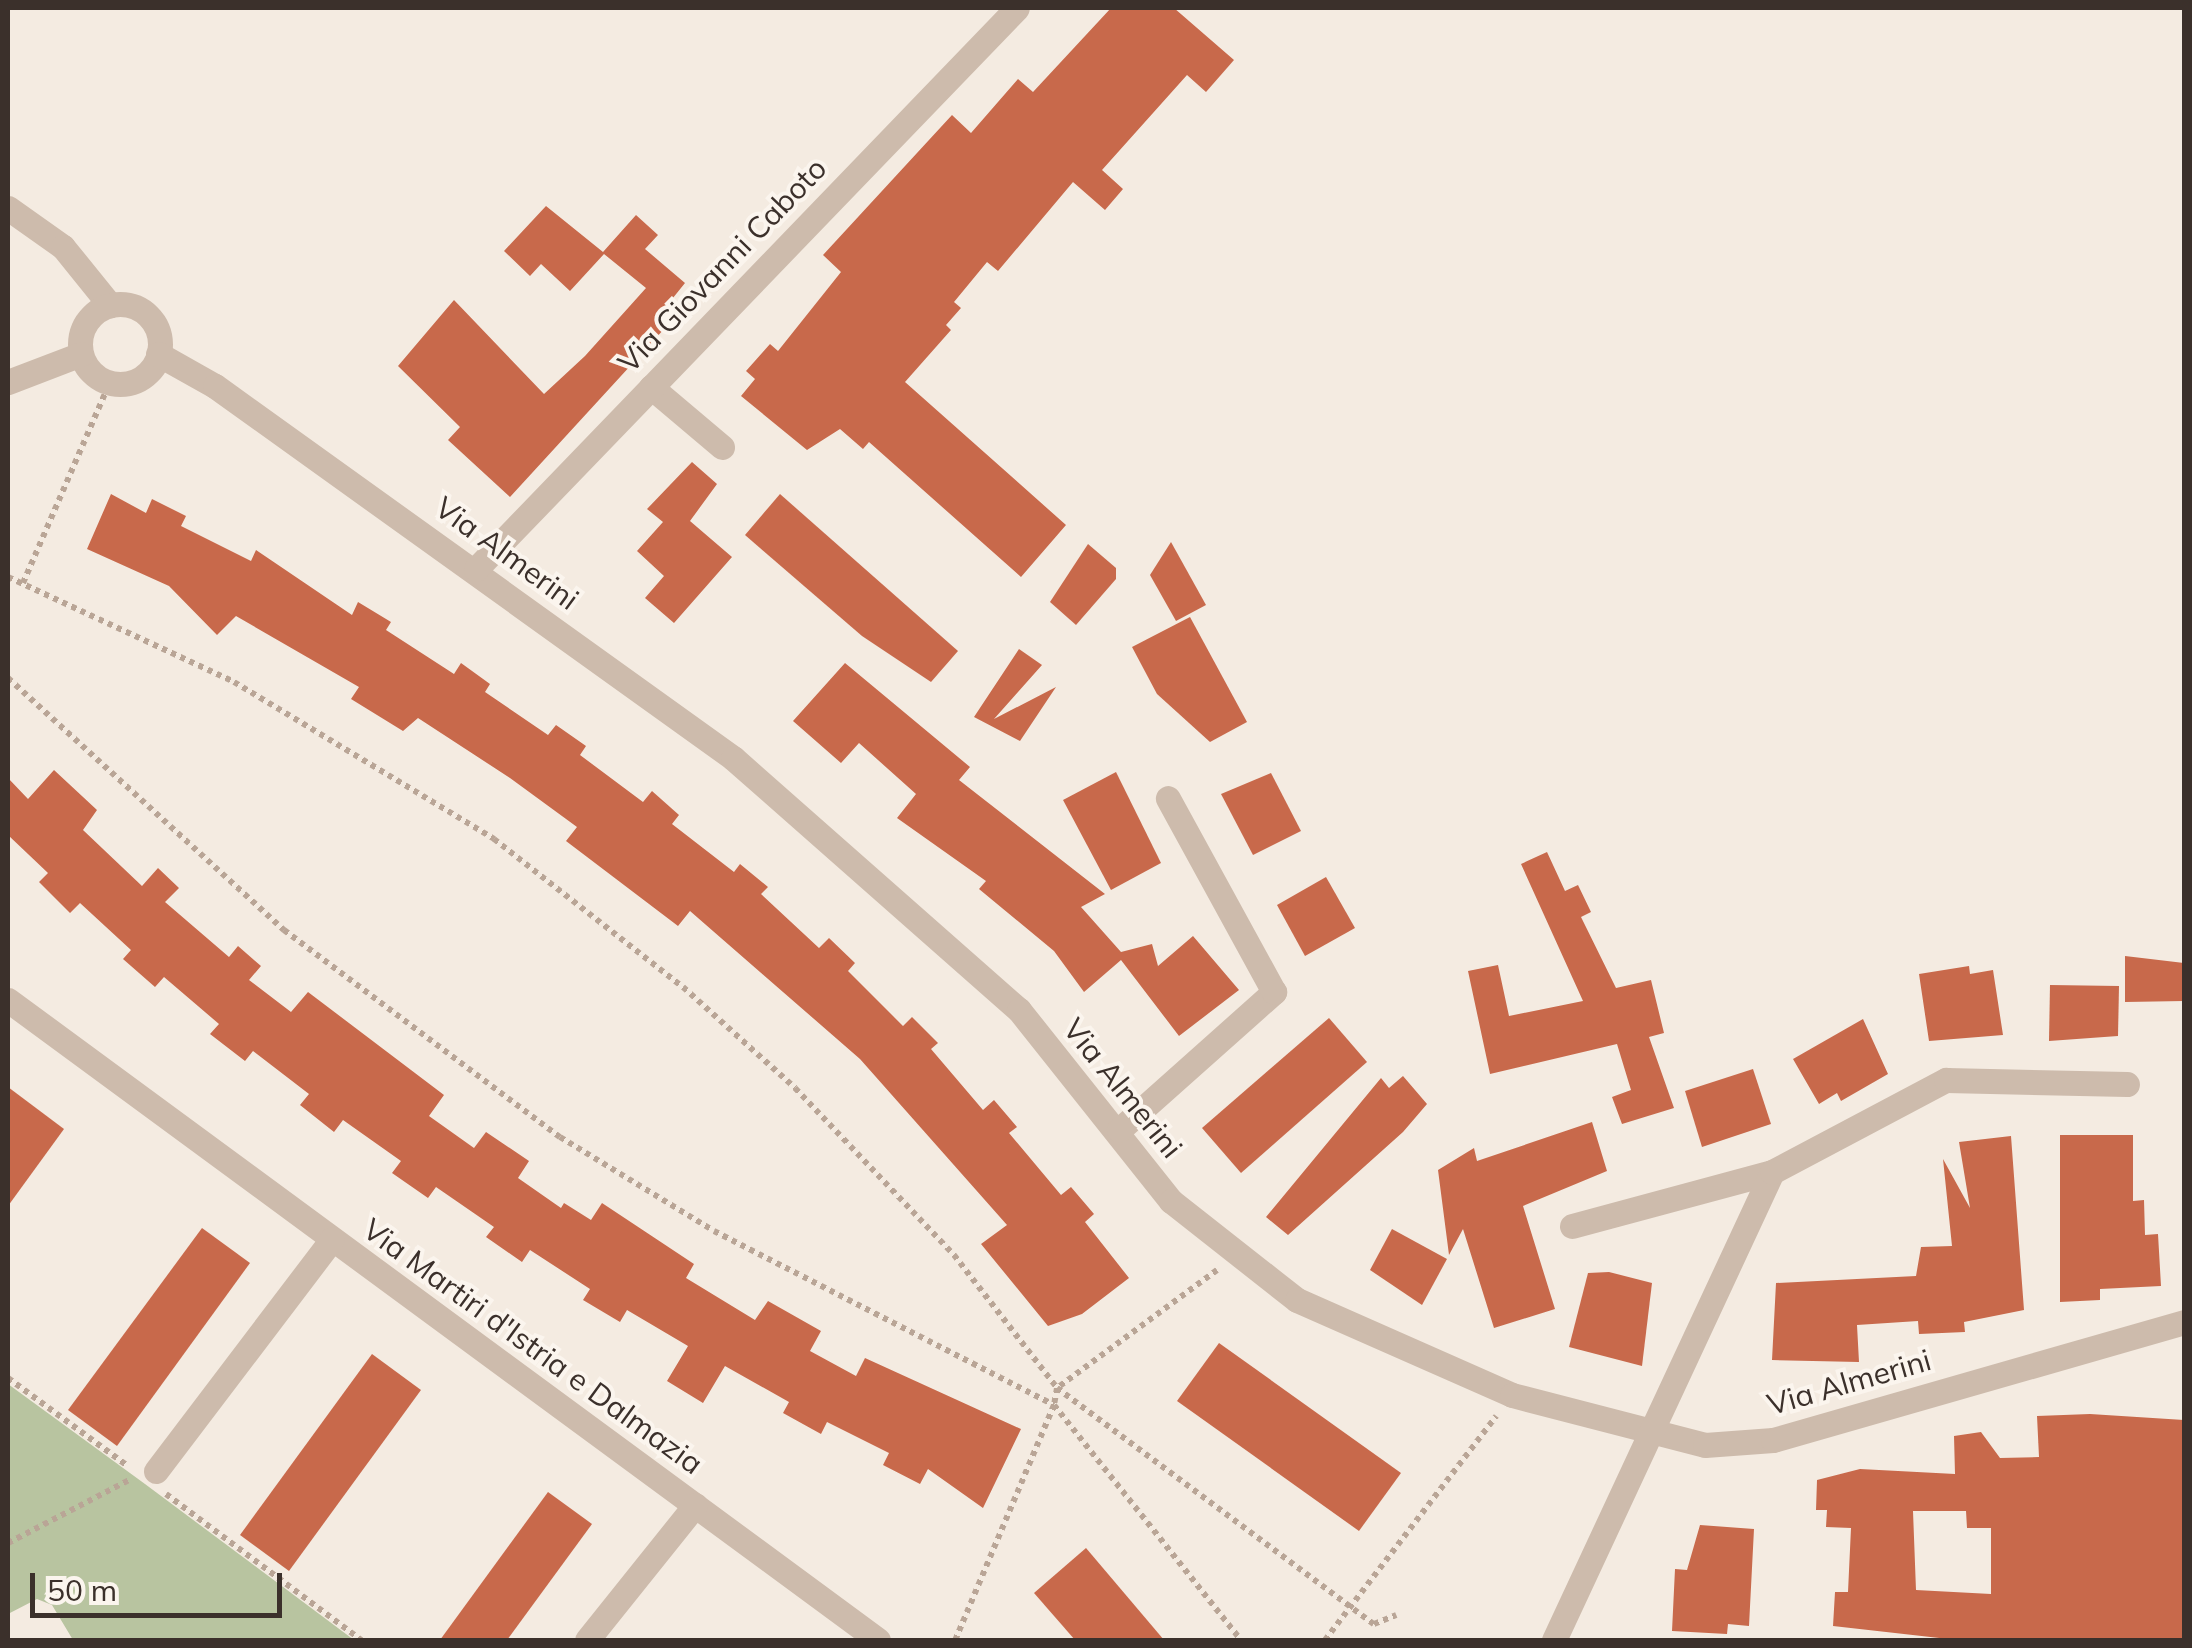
<!DOCTYPE html>
<style>
body{margin:0}
#map{position:relative;width:2192px;height:1648px;overflow:hidden;background:#f4ebe1;font-family:Mulish,sans-serif}
div>[style]{position:absolute}
.green>*{inset:0;background:#b8c4a0}
.building>*{inset:0;background:#c8694b}
.path>*{height:6px;margin-top:-3px;transform-origin:0;background:repeating-linear-gradient(90deg,#b9a596 0 5px,transparent 0 10px)}
.minor>*{height:25px;margin:-12.5px;padding:0 12.5px;transform-origin:12.5px;border-radius:12.5px;background:#cdbbac}
.minor>.ring{margin:-12.5px;padding:0;box-sizing:content-box;background:none;border:25px solid #cdbbac;border-radius:50%}
span{translate:-50% -50%;white-space:nowrap;text-align:center;line-height:1.15;-webkit-text-stroke:8px #fbf5ee;paint-order:stroke}
.street-label{font-size:30px;color:#3b302b}
.frame{position:absolute;inset:0;border:10px solid #3b302b;pointer-events:none}
.scale{position:absolute;left:30px;top:1573px;width:252px;height:45px;box-sizing:border-box;border:5px solid #3b302b;border-top:0;padding-left:12px;font-size:30px;line-height:35px;white-space:nowrap;color:#3b302b;-webkit-text-stroke:8px #fbf5ee;paint-order:stroke}
</style>
<div id="map">
<div class="green">
<div style="clip-path:polygon(8px 1384px,145px 1484px,354px 1640px,73px 1640px,52px 1605px,37px 1599px,8px 1614px)"></div>
</div>
<div class="building">
<div style="clip-path:polygon(1111px 8px,1174px 8px,1234px 60px,1206px 92px,1187px 75px,1102px 170px,1123px 189px,1105px 210px,1073px 182px,998px 271px,987px 262px,954px 302px,961px 308px,946px 325px,951px 330px,905px 382px,1066px 525px,1021px 577px,869px 442px,863px 449px,840px 429px,807px 450px,741px 396px,755px 379px,746px 371px,770px 344px,778px 351px,841px 272px,823px 255px,952px 115px,971px 133px,1018px 79px,1033px 92px)"></div>
<div style="clip-path:polygon(546px 206px,603px 252px,636px 215px,658px 235px,645px 249px,685px 283px,656px 319px,665px 328px,510px 497px,448px 440px,460px 427px,398px 366px,454px 300px,544px 394px,585px 356px,646px 288px,604px 254px,570px 291px,541px 264px,530px 276px,504px 251px)"></div>
<div style="clip-path:polygon(692px 462px,717px 484px,690px 521px,732px 557px,674px 623px,645px 598px,664px 576px,637px 551px,663px 522px,647px 509px)"></div>
<div style="clip-path:polygon(111px 494px,146px 513px,152px 499px,186px 516px,181px 526px,251px 561px,256px 550px,352px 615px,358px 602px,391px 622px,386px 630px,454px 674px,461px 663px,490px 684px,485px 692px,548px 735px,556px 725px,586px 746px,580px 755px,643px 802px,652px 791px,679px 815px,672px 824px,734px 872px,740px 864px,768px 887px,761px 894px,819px 948px,829px 938px,855px 963px,848px 971px,903px 1026px,912px 1017px,938px 1043px,931px 1049px,983px 1110px,994px 1100px,1017px 1127px,1009px 1133px,1061px 1195px,1071px 1187px,1094px 1214px,1085px 1222px,1129px 1278px,1082px 1314px,1048px 1326px,981px 1244px,1007px 1225px,860px 1059px,690px 911px,678px 926px,566px 841px,577px 827px,510px 778px,418px 718px,403px 731px,351px 699px,359px 687px,236px 616px,217px 635px,169px 586px,87px 549px)"></div>
<div style="clip-path:polygon(780px 494px,958px 651px,931px 682px,862px 636px,745px 535px)"></div>
<div style="clip-path:polygon(1171px 542px,1206px 605px,1176px 621px,1150px 575px)"></div>
<div style="clip-path:polygon(1088px 544px,1116px 568px,1116px 579px,1076px 625px,1050px 602px)"></div>
<div style="clip-path:polygon(1190px 617px,1247px 722px,1210px 742px,1157px 694px,1132px 647px)"></div>
<div style="clip-path:polygon(1019px 649px,1042px 665px,994px 719px,1056px 687px,1020px 741px,974px 717px)"></div>
<div style="clip-path:polygon(845px 663px,970px 767px,959px 780px,1105px 894px,1081px 907px,1121px 952px,1152px 944px,1158px 966px,1193px 936px,1239px 990px,1179px 1036px,1121px 960px,1084px 992px,1054px 951px,979px 889px,986px 881px,897px 818px,916px 794px,859px 743px,841px 763px,793px 721px)"></div>
<div style="clip-path:polygon(54px 770px,97px 810px,83px 830px,142px 886px,158px 868px,179px 888px,165px 902px,229px 957px,238px 946px,261px 966px,249px 980px,291px 1012px,308px 992px,444px 1095px,429px 1116px,474px 1148px,486px 1132px,529px 1161px,518px 1178px,561px 1208px,564px 1203px,591px 1220px,602px 1203px,694px 1264px,686px 1278px,755px 1320px,768px 1301px,821px 1331px,810px 1351px,856px 1376px,865px 1358px,1021px 1429px,983px 1508px,928px 1469px,920px 1484px,883px 1465px,889px 1453px,827px 1422px,821px 1434px,783px 1413px,789px 1402px,725px 1366px,703px 1403px,667px 1381px,688px 1346px,627px 1310px,620px 1322px,583px 1300px,590px 1289px,530px 1250px,522px 1262px,486px 1237px,494px 1227px,436px 1187px,428px 1198px,392px 1173px,401px 1161px,343px 1120px,334px 1132px,300px 1105px,309px 1094px,253px 1051px,245px 1061px,210px 1034px,219px 1024px,164px 977px,155px 987px,123px 959px,131px 950px,80px 903px,70px 913px,39px 882px,48px 873px,8px 835px,8px 778px,28px 799px)"></div>
<div style="clip-path:polygon(1116px 772px,1161px 863px,1111px 890px,1063px 800px)"></div>
<div style="clip-path:polygon(1271px 773px,1301px 831px,1253px 855px,1221px 794px)"></div>
<div style="clip-path:polygon(1547px 852px,1565px 891px,1578px 885px,1591px 912px,1581px 917px,1616px 988px,1651px 980px,1664px 1033px,1649px 1037px,1674px 1108px,1622px 1124px,1612px 1097px,1631px 1090px,1617px 1044px,1490px 1074px,1468px 971px,1498px 965px,1509px 1016px,1583px 1001px,1521px 864px)"></div>
<div style="clip-path:polygon(1326px 877px,1355px 928px,1305px 956px,1277px 905px)"></div>
<div style="clip-path:polygon(2125px 956px,2184px 963px,2184px 1001px,2125px 1002px)"></div>
<div style="clip-path:polygon(1969px 966px,1970px 974px,1993px 970px,2003px 1035px,1929px 1041px,1919px 974px)"></div>
<div style="clip-path:polygon(2050px 985px,2119px 986px,2118px 1036px,2049px 1041px)"></div>
<div style="clip-path:polygon(1329px 1018px,1367px 1062px,1241px 1173px,1202px 1128px)"></div>
<div style="clip-path:polygon(1863px 1019px,1888px 1074px,1841px 1101px,1837px 1093px,1819px 1104px,1793px 1059px)"></div>
<div style="clip-path:polygon(1753px 1069px,1771px 1124px,1702px 1147px,1685px 1091px)"></div>
<div style="clip-path:polygon(1403px 1076px,1427px 1104px,1403px 1132px,1288px 1235px,1266px 1217px,1381px 1078px,1389px 1088px)"></div>
<div style="clip-path:polygon(8px 1087px,64px 1129px,8px 1206px)"></div>
<div style="clip-path:polygon(1592px 1122px,1607px 1171px,1523px 1206px,1555px 1309px,1494px 1328px,1463px 1229px,1449px 1255px,1438px 1170px,1474px 1148px,1477px 1161px)"></div>
<div style="clip-path:polygon(2060px 1135px,2133px 1135px,2133px 1201px,2144px 1200px,2145px 1235px,2158px 1234px,2161px 1286px,2100px 1289px,2100px 1300px,2060px 1302px)"></div>
<div style="clip-path:polygon(2011px 1136px,2024px 1310px,1964px 1322px,1965px 1332px,1919px 1334px,1918px 1321px,1857px 1325px,1859px 1362px,1772px 1360px,1776px 1283px,1916px 1276px,1921px 1247px,1952px 1246px,1943px 1159px,1970px 1208px,1959px 1142px)"></div>
<div style="clip-path:polygon(202px 1228px,250px 1263px,117px 1446px,68px 1410px)"></div>
<div style="clip-path:polygon(1392px 1229px,1447px 1259px,1422px 1305px,1370px 1270px)"></div>
<div style="clip-path:polygon(1609px 1272px,1652px 1283px,1642px 1366px,1569px 1347px,1588px 1273px)"></div>
<div style="clip-path:polygon(1219px 1343px,1401px 1473px,1359px 1531px,1177px 1401px)"></div>
<div style="clip-path:polygon(372px 1354px,421px 1390px,289px 1571px,240px 1535px)"></div>
<div style="clip-path:polygon(evenodd,2090px 1414px,2184px 1420px,2184px 1640px,1957px 1640px,1833px 1626px,1835px 1592px,1848px 1592px,1851px 1528px,1826px 1527px,1827px 1510px,1816px 1510px,1817px 1480px,1860px 1469px,1955px 1474px,1954px 1436px,1981px 1432px,2000px 1458px,2039px 1457px,2037px 1416px,2090px 1414px,1913px 1511px,1966px 1511px,1967px 1528px,1991px 1528px,1991px 1594px,1916px 1590px,1913px 1511px)"></div>
<div style="clip-path:polygon(548px 1492px,592px 1524px,507px 1640px,440px 1640px)"></div>
<div style="clip-path:polygon(1700px 1525px,1754px 1529px,1749px 1626px,1728px 1624px,1727px 1634px,1672px 1631px,1675px 1569px,1687px 1570px)"></div>
<div style="clip-path:polygon(1086px 1548px,1164px 1640px,1075px 1640px,1034px 1593px)"></div>
</div>
<div class="path">
<div style="left:8px;top:577px;width:249px;rotate:24.9deg"></div>
<div style="left:234px;top:682px;width:304px;rotate:31.1deg"></div>
<div style="left:494px;top:839px;width:240px;rotate:38.1deg"></div>
<div style="left:683px;top:987px;width:151px;rotate:42deg"></div>
<div style="left:795px;top:1088px;width:231px;rotate:46.4deg"></div>
<div style="left:954px;top:1255px;width:168px;rotate:52.2deg"></div>
<div style="left:1057px;top:1388px;width:395px;rotate:36.7deg"></div>
<div style="left:1374px;top:1624px;width:24px;rotate:-22deg"></div>
<div style="left:23px;top:583px;width:219px;rotate:-66.6deg"></div>
<div style="left:8px;top:678px;width:374px;rotate:42.4deg"></div>
<div style="left:284px;top:930px;width:345px;rotate:36.9deg"></div>
<div style="left:560px;top:1137px;width:180px;rotate:31.4deg"></div>
<div style="left:714px;top:1231px;width:382px;rotate:27.1deg"></div>
<div style="left:1054px;top:1405px;width:255px;rotate:112.8deg"></div>
<div style="left:1217px;top:1270px;width:199px;rotate:143.6deg"></div>
<div style="left:1057px;top:1388px;width:17px;rotate:100deg"></div>
<div style="left:1054px;top:1405px;width:300px;rotate:51.5deg"></div>
<div style="left:8px;top:1378px;width:149px;rotate:36.3deg"></div>
<div style="left:166px;top:1494px;width:244px;rotate:36.8deg"></div>
<div style="left:8px;top:1543px;width:139px;rotate:-27.5deg"></div>
<div style="left:1325px;top:1640px;width:282px;rotate:-52.6deg"></div>
</div>
<div class="minor">
<div style="left:8px;top:208px;width:67px;rotate:35.3deg"></div>
<div style="left:63px;top:247px;width:75px;rotate:51deg"></div>
<div class="ring" style="left:80px;top:304px;width:55px;height:55px"></div>
<div style="left:158px;top:354px;width:65px;rotate:29.3deg"></div>
<div style="left:215px;top:386px;width:638px;rotate:35.68deg"></div>
<div style="left:733px;top:758px;width:381px;rotate:41.4deg"></div>
<div style="left:1019px;top:1010px;width:244px;rotate:51.5deg"></div>
<div style="left:1171px;top:1201px;width:160px;rotate:38.2deg"></div>
<div style="left:1297px;top:1300px;width:235px;rotate:23.8deg"></div>
<div style="left:1512px;top:1395px;width:199px;rotate:14.5deg"></div>
<div style="left:1705px;top:1445px;width:68px;rotate:-4.2deg"></div>
<div style="left:1773px;top:1440px;width:428px;rotate:-16deg"></div>
<div style="left:8px;top:382px;width:78px;rotate:-21deg"></div>
<div style="left:651px;top:387px;width:93px;rotate:40.2deg"></div>
<div style="left:476px;top:569px;width:779px;rotate:-46.04deg"></div>
<div style="left:8px;top:1000px;width:1080px;rotate:36.34deg"></div>
<div style="left:1119px;top:1130px;width:208px;rotate:-41.7deg"></div>
<div style="left:1274px;top:992px;width:221px;rotate:-118.7deg"></div>
<div style="left:1572px;top:1226px;width:207px;rotate:-15.1deg"></div>
<div style="left:156px;top:1471px;width:291px;rotate:-52.8deg"></div>
<div style="left:587px;top:1640px;width:173px;rotate:-51.3deg"></div>
<div style="left:1554px;top:1640px;width:516px;rotate:-65.02deg"></div>
<div style="left:1772px;top:1172px;width:197px;rotate:-27.9deg"></div>
<div style="left:1946px;top:1080px;width:181px;rotate:1.3deg"></div>
</div>
<div class="street-label">
<span style="left:722px;top:265px;rotate:-46deg">Via Giovanni Caboto</span>
<span style="left:507px;top:553px;rotate:36deg">Via Almerini</span>
<span style="left:1123px;top:1088px;rotate:51deg">Via Almerini</span>
<span style="left:533px;top:1346px;rotate:36deg">Via Martiri d'Istria e Dalmazia</span>
<span style="left:1849px;top:1382px;rotate:-16deg">Via Almerini</span>
</div>
<div class="frame"></div>
<div class="scale">50 m</div>
</div>
